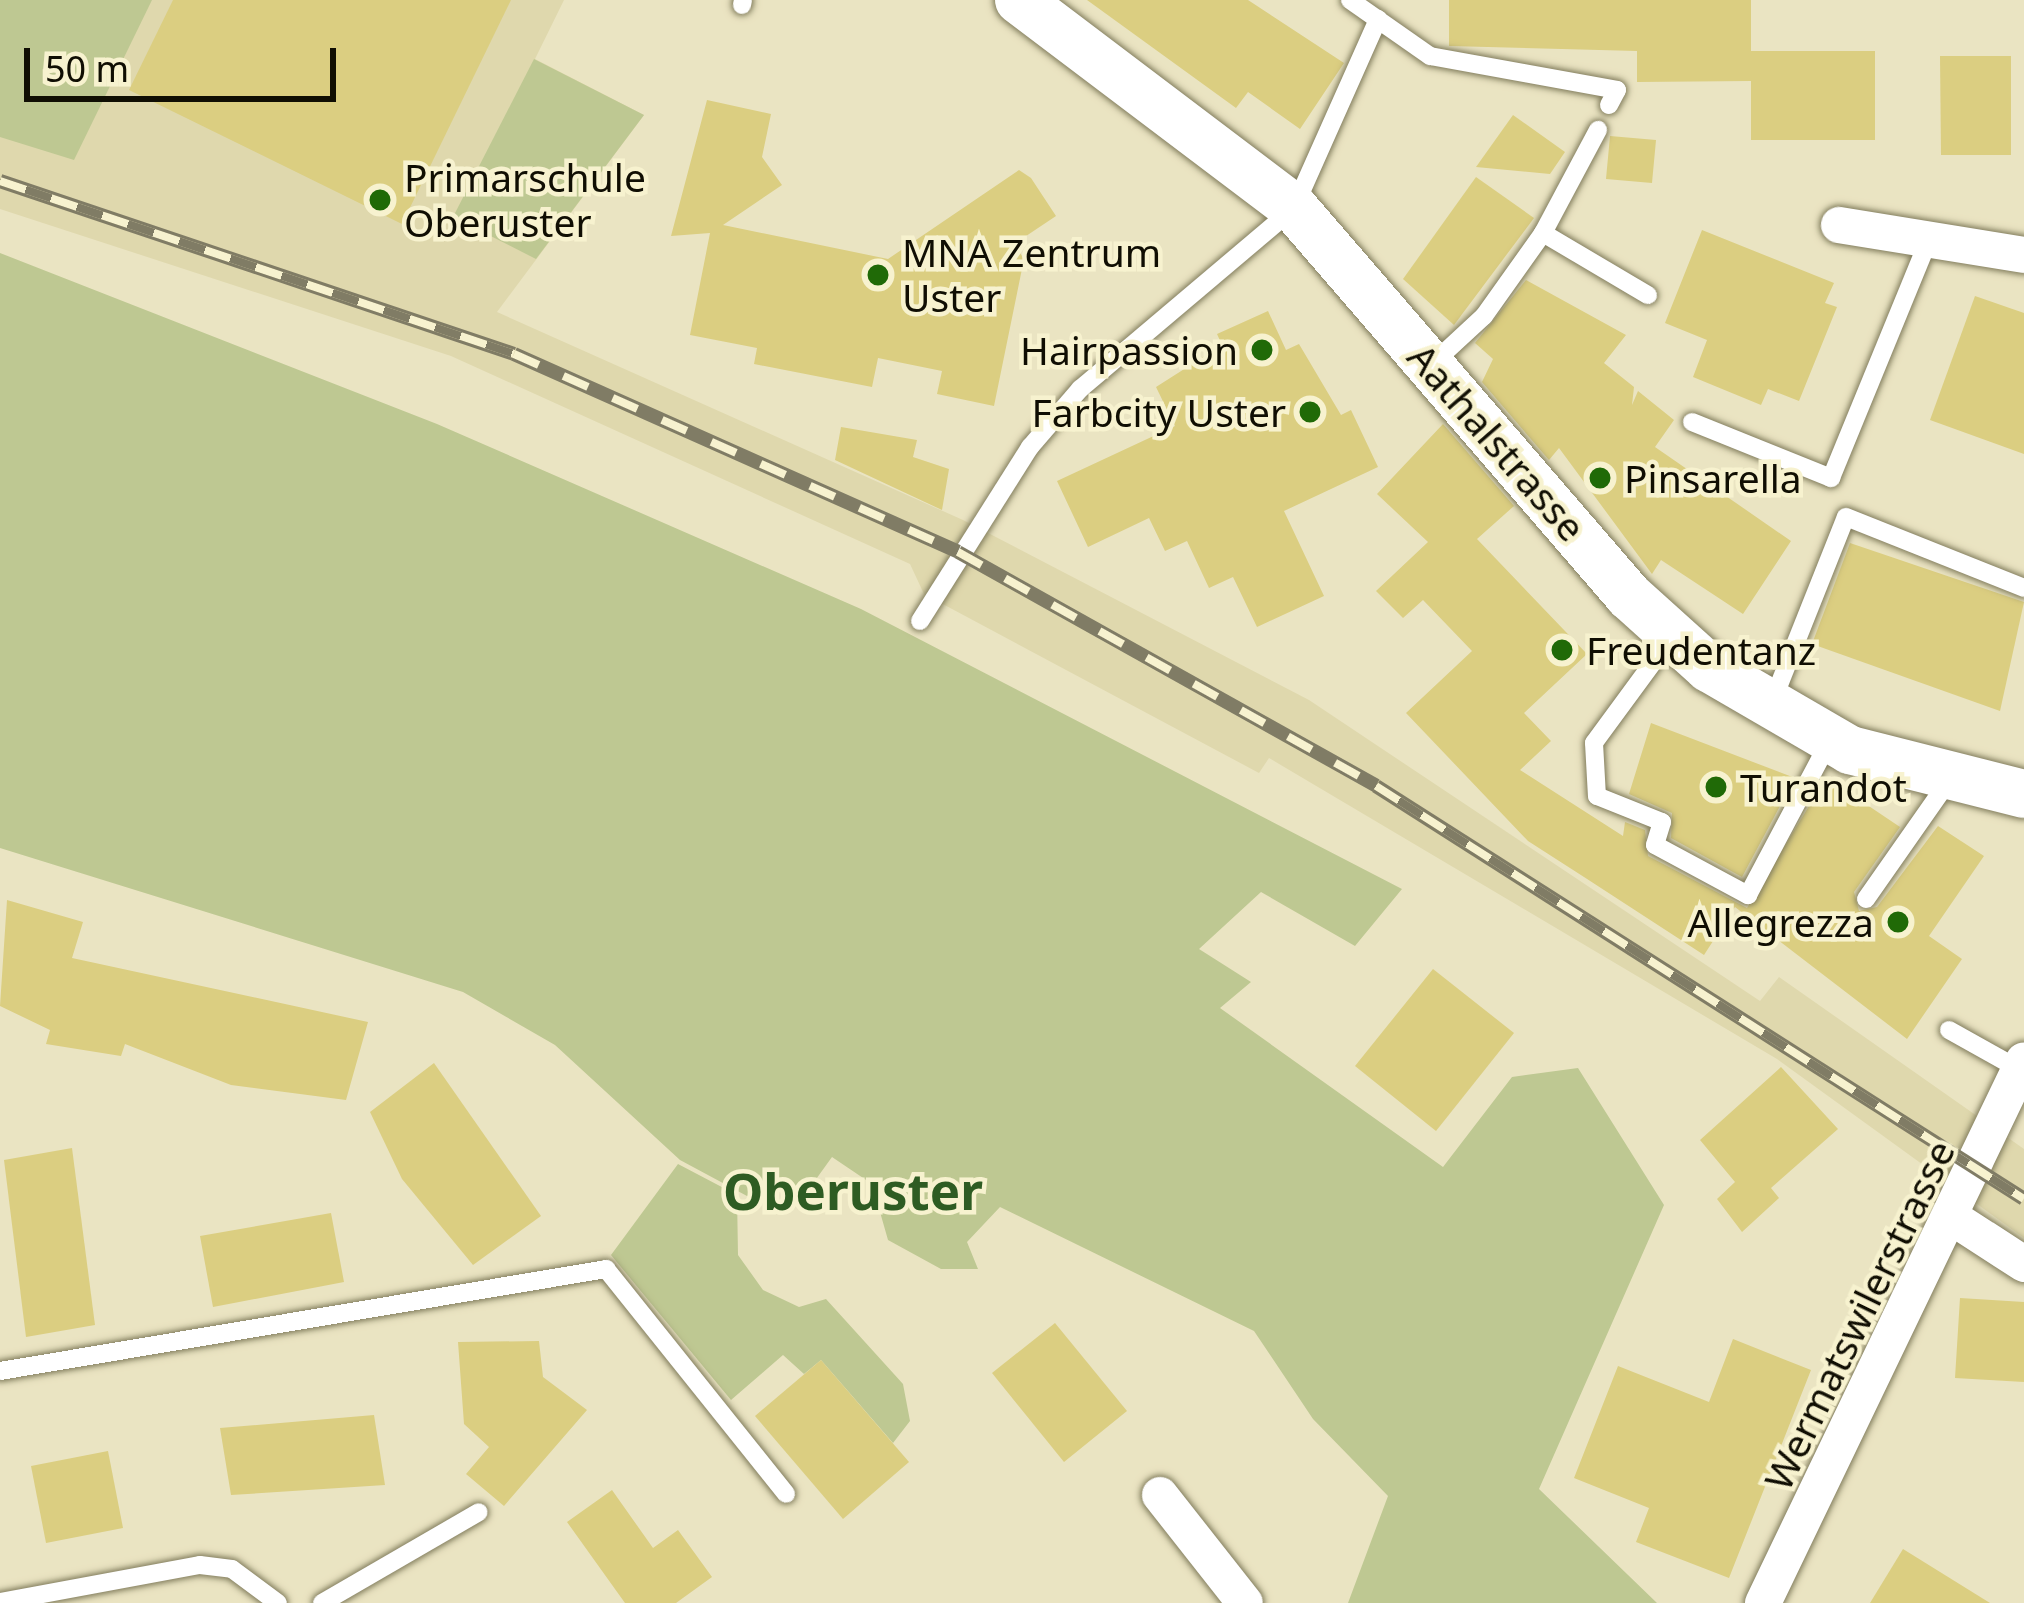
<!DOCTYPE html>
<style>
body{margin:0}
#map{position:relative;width:2024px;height:1603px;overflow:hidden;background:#eae4c2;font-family:"Noto Sans",sans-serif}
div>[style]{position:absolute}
.built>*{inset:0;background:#dfd8ad}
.green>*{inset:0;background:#bec892}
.building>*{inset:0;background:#dbce81}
.roads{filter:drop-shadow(0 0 3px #827d5d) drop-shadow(0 0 3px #827d5d)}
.lane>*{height:18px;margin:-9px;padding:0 9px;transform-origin:9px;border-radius:9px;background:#fff}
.street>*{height:36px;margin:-18px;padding:0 18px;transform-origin:18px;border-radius:18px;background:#fff}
.secondary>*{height:48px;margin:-24px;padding:0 24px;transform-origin:24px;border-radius:24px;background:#fff}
.rail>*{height:14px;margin-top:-7px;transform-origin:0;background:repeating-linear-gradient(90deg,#f7f2cf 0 27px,#807c65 0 54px);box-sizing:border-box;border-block:3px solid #807c65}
.dots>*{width:33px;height:33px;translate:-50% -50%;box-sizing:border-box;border:6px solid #f7f2cf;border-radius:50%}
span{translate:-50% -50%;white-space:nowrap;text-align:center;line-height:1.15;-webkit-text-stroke:9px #f7f2cf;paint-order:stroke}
.poi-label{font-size:39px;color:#100e03}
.left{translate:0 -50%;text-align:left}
.right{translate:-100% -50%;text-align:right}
.street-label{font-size:39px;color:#100e03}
.district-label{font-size:51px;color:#2e5c23;font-weight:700}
.scale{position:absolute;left:24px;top:48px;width:312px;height:54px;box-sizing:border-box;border:6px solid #100e03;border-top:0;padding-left:15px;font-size:36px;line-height:42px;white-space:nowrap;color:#100e03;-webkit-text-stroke:9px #f7f2cf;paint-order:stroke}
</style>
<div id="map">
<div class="built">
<div style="clip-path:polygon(0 0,564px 0,535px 59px,644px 115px,497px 312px,963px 520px,1309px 700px,1760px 1001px,1779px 977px,2024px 1149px,2024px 1238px,1777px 1059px,1269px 758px,1259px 773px,924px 594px,910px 564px,451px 356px,0 209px)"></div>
</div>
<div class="green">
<div style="clip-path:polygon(0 0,152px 0,74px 160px,0 137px)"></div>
<div style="clip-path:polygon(534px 59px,644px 115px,536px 259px,453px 217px)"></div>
<div style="clip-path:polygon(0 253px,437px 424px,861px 609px,1402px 889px,1355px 946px,1261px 892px,1199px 949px,1251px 982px,1220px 1008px,1443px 1167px,1512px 1077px,1578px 1068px,1664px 1205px,1539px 1489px,1657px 1603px,1348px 1603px,1388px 1496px,1313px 1419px,1254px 1331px,1000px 1207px,967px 1242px,978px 1269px,941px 1269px,888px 1240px,872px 1184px,832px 1157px,814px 1182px,747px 1196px,680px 1160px,555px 1045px,463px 992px,0 848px)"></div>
<div style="clip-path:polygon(678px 1164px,737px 1195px,738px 1255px,763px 1290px,799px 1307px,826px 1299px,903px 1384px,910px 1421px,893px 1443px,821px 1360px,804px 1374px,783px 1355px,731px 1400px,611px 1255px)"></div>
</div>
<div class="building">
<div style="clip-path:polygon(173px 0,511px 0,402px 224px,129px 90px)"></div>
<div style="clip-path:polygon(1087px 0,1248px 0,1344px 63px,1300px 129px,1248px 92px,1236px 108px)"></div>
<div style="clip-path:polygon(1449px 0,1751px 0,1751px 81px,1637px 82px,1637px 51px,1449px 46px)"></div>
<div style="clip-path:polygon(1751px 51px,1875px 51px,1875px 140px,1751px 140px)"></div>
<div style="clip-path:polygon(1940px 56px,2011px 56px,2011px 155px,1941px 155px)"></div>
<div style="clip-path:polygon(707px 100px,771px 114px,762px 157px,782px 185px,723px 225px,888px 259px,1019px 170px,1031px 178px,1056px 216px,1014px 244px,1024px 259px,994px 406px,937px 394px,942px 371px,878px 358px,872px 387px,754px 364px,757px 348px,690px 335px,710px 233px,671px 236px)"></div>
<div style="clip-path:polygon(1513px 115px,1565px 152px,1550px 174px,1476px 167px)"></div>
<div style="clip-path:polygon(1610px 136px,1656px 140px,1652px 183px,1606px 179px)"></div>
<div style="clip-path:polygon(1476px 177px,1534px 218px,1454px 325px,1403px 279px)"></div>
<div style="clip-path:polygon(1702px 230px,1834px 283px,1825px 303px,1837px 307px,1799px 401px,1768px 389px,1761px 405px,1693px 377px,1707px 340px,1665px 323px)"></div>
<div style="clip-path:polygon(1526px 280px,1626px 335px,1604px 363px,1634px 387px,1632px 405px,1638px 391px,1674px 420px,1655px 447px,1791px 541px,1743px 614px,1661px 560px,1652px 574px,1559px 448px,1549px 460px,1482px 382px,1493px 359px,1475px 343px)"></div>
<div style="clip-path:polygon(1975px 296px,2024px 313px,2024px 454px,1930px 420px)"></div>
<div style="clip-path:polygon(1268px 311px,1286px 350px,1299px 344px,1341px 415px,1351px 410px,1378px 467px,1284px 511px,1324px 596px,1257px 627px,1233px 577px,1209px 588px,1187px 541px,1165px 551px,1149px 518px,1088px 547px,1057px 481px,1175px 426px,1156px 387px,1222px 345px,1217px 334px)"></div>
<div style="clip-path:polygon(1443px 424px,1514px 506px,1477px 539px,1587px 654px,1524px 713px,1551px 741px,1520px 770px,1623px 836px,1625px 822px,1645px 830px,1648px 856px,1747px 908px,1820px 788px,1839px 786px,1900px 827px,1854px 892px,1859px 911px,1877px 907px,1938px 826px,1984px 856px,1929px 936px,1962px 959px,1907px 1039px,1735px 907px,1704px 955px,1584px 877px,1528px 841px,1406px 713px,1472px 651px,1423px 600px,1403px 618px,1376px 591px,1428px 542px,1377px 494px)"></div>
<div style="clip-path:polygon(841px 427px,917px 440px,913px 457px,949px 469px,942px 510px,835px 460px)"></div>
<div style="clip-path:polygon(1850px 543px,2024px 602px,2000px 711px,1812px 644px)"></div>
<div style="clip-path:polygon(1651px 723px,1795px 778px,1742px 877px,1671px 838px,1672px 813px,1629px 794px)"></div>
<div style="clip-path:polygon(7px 900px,83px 922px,72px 958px,368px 1022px,346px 1100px,231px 1085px,125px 1044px,121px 1056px,46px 1044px,50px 1030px,0 1006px)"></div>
<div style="clip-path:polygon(1433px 969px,1514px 1033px,1436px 1131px,1355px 1066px)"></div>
<div style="clip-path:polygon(434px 1063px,541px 1216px,473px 1265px,402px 1179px,370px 1112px)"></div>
<div style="clip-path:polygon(1781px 1067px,1838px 1129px,1771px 1188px,1779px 1198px,1742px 1232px,1717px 1199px,1735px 1182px,1700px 1140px)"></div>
<div style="clip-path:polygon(72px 1148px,95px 1325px,26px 1337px,4px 1160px)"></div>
<div style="clip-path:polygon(331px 1213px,344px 1282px,213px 1307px,200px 1236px)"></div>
<div style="clip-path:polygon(1960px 1298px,2024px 1302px,2024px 1382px,1955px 1378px)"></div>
<div style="clip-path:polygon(1055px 1323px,1127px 1411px,1064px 1462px,992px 1373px)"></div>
<div style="clip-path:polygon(1733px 1339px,1811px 1370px,1729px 1578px,1636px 1542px,1649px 1508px,1574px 1478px,1618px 1366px,1709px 1402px)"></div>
<div style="clip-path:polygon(539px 1341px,543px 1377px,587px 1410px,504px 1506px,466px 1474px,489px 1447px,464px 1424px,458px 1342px)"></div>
<div style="clip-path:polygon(821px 1360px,909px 1462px,843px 1519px,755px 1416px)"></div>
<div style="clip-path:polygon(374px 1415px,385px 1485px,231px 1495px,220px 1428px)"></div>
<div style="clip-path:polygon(108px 1451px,123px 1528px,46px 1543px,31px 1466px)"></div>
<div style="clip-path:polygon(612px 1490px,653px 1548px,678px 1530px,712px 1577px,676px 1603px,625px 1603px,567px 1522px)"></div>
<div style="clip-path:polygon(1903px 1549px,1990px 1603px,1870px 1603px)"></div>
</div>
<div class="roads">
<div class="lane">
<div style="left:1350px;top:0;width:98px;rotate:35deg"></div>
<div style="left:1430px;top:56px;width:190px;rotate:10.3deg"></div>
<div style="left:1617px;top:90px;width:17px;rotate:118deg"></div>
<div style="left:742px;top:5px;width:5px;rotate:-79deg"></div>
<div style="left:1543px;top:233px;width:122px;rotate:30.6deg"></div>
<div style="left:1431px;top:365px;width:72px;rotate:-42.8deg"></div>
<div style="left:1484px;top:316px;width:102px;rotate:-54.6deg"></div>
<div style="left:1543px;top:233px;width:117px;rotate:-61.9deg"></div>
<div style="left:1692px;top:422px;width:150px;rotate:21.9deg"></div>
<div style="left:1831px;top:478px;width:258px;rotate:-67.7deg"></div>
<div style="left:920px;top:621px;width:206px;rotate:-57.7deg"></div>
<div style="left:1030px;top:447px;width:77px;rotate:-49.2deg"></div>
<div style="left:1080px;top:389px;width:280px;rotate:-40.2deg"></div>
<div style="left:1294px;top:208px;width:207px;rotate:-66deg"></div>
<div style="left:1671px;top:638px;width:130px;rotate:126.3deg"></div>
<div style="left:1594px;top:743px;width:53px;rotate:86.8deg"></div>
<div style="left:1597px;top:796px;width:70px;rotate:21.8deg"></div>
<div style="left:1662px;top:822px;width:24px;rotate:107deg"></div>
<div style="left:1655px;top:845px;width:106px;rotate:28.3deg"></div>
<div style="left:1748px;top:895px;width:175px;rotate:-62.1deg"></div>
<div style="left:1771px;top:705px;width:202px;rotate:-68.3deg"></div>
<div style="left:1846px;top:517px;width:192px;rotate:21.7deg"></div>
<div style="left:1866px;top:899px;width:143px;rotate:-55deg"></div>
<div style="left:1949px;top:1030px;width:86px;rotate:29.2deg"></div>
<div style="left:0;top:1371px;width:615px;rotate:-9.55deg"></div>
<div style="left:606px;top:1269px;width:288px;rotate:51.3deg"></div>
<div style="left:0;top:1602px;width:203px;rotate:-10.5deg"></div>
<div style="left:200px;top:1565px;width:32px;rotate:7deg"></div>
<div style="left:232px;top:1569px;width:57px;rotate:36.5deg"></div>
<div style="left:322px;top:1603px;width:181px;rotate:-30.1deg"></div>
</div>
<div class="street">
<div style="left:1839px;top:225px;width:187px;rotate:9.2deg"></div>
<div style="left:1956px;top:1220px;width:81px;rotate:32.9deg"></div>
<div style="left:1160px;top:1495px;width:137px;rotate:51.8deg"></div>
<div style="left:1763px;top:1603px;width:602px;rotate:-64.33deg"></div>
</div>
<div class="secondary">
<div style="left:1019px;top:0;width:345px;rotate:37.1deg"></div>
<div style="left:1294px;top:208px;width:513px;rotate:49.19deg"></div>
<div style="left:1629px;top:596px;width:108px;rotate:42deg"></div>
<div style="left:1709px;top:668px;width:163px;rotate:30.2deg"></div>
<div style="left:1850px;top:750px;width:179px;rotate:14.2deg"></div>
</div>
</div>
<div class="rail">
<div style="left:0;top:181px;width:542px;rotate:18.6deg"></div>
<div style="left:514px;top:354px;width:486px;rotate:24deg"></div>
<div style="left:958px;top:552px;width:479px;rotate:29.2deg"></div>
<div style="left:1376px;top:786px;width:768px;rotate:32.51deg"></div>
</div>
<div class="dots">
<div style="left:380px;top:200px;background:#206a07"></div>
<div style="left:878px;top:275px;background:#206a07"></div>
<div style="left:1262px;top:350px;background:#206a07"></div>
<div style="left:1310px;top:412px;background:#206a07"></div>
<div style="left:1600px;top:478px;background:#206a07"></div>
<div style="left:1562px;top:650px;background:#206a07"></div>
<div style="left:1716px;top:787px;background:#206a07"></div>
<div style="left:1898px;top:922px;background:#206a07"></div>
</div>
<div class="poi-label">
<span class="left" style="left:404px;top:200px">Primarschule<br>Oberuster</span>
<span class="left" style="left:902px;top:275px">MNA Zentrum<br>Uster</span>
<span class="right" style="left:1238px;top:350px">Hairpassion</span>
<span class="right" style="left:1286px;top:412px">Farbcity Uster</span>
<span class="left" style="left:1624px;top:478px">Pinsarella</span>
<span class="left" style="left:1586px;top:650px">Freudentanz</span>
<span class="left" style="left:1740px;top:787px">Turandot</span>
<span class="right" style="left:1874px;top:922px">Allegrezza</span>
</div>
<div class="street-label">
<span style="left:1497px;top:442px;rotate:49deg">Aathalstrasse</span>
<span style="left:1859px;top:1315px;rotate:-64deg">Wermatswilerstrasse</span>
</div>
<div class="district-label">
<span style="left:853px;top:1190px">Oberuster</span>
</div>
<div class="scale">50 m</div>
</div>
